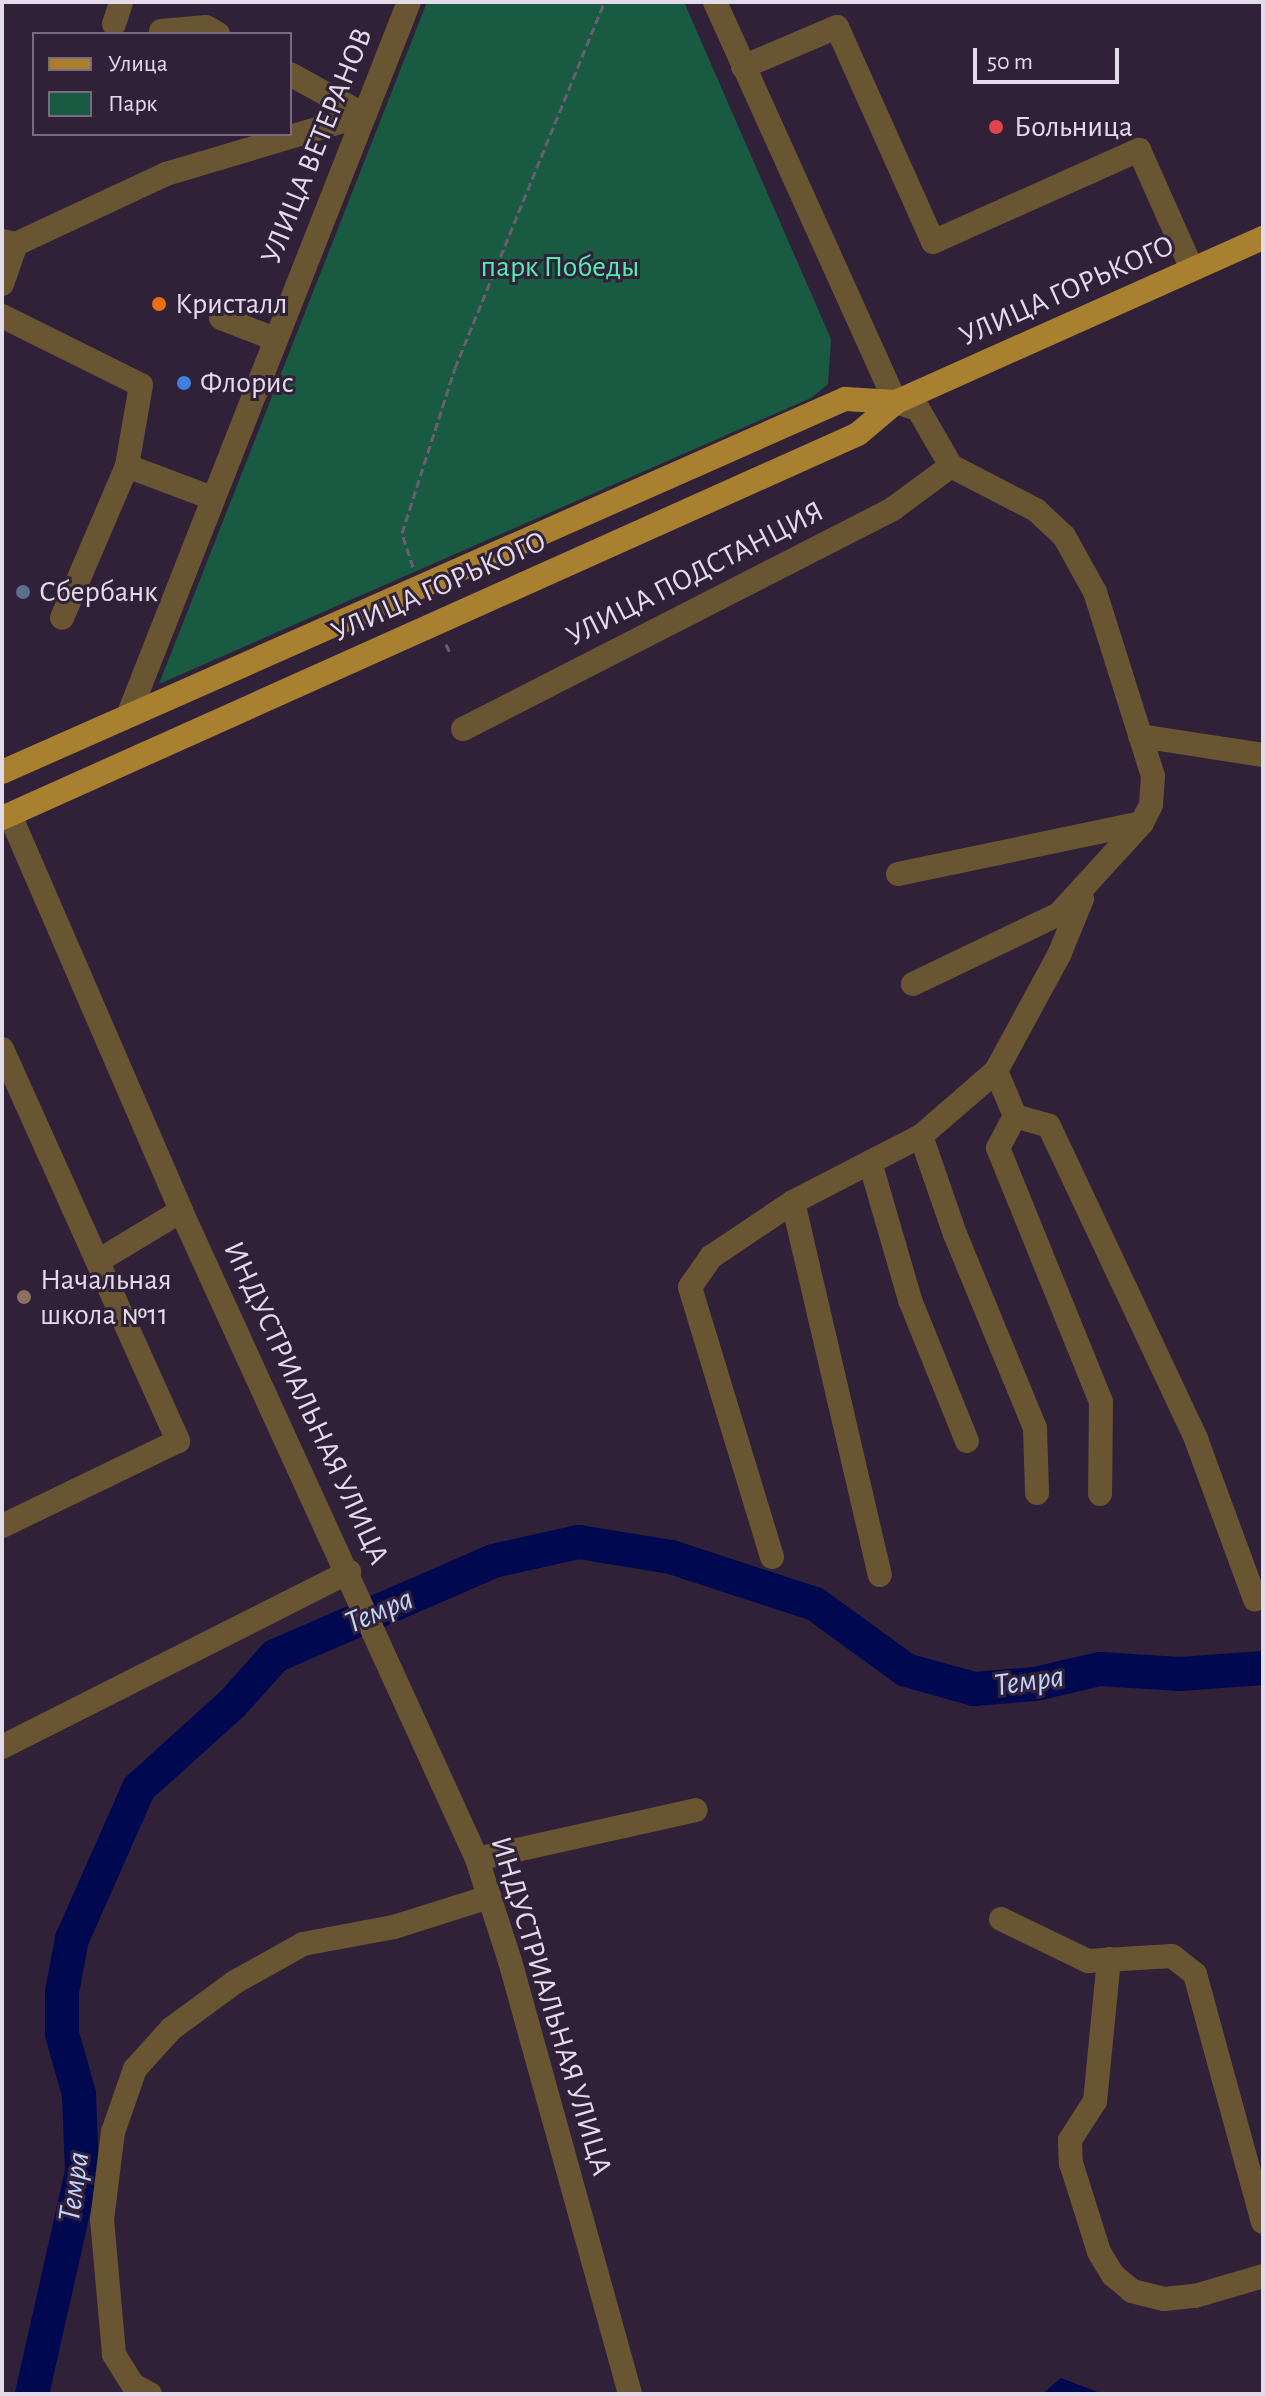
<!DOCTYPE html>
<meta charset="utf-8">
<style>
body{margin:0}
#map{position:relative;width:1265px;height:2396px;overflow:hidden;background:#302139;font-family:"Alegreya Sans",sans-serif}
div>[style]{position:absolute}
.green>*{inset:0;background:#195a42}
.water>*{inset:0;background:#000850}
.river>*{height:34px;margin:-17px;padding:0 17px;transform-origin:17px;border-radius:17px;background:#000850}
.path>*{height:3px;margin-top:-1.5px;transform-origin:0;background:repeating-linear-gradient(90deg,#6a5d72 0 8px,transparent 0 12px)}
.minor>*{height:24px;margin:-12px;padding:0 12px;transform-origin:12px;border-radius:12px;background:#695532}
.major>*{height:24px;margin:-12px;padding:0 12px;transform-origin:12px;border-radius:12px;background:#a88030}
.dots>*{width:22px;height:22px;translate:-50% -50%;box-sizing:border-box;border:4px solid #302139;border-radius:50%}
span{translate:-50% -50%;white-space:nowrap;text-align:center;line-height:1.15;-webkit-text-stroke:6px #302139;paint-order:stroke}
.poi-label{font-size:30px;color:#e4dbea}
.left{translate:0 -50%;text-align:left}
.street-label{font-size:30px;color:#e4dbea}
.park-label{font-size:30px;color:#4eeeb3}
.water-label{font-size:32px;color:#bfd4fe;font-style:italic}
.frame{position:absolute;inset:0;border:4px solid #e4dbea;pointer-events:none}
.legend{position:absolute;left:32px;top:32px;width:260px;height:104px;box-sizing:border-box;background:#302139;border:2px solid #786b80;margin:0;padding:10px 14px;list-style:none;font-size:24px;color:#e4dbea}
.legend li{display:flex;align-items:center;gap:16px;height:40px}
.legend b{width:40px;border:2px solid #786b80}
.scale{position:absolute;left:973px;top:48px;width:146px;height:36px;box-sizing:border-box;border:4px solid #e4dbea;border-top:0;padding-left:10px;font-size:24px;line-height:28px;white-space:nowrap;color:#e4dbea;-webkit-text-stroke:6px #302139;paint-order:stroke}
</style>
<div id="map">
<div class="green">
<div style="clip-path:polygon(427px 2px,684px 2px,831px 339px,828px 384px,811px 398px,159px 684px)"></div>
</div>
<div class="water">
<div style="clip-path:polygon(1061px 2378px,1103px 2394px,1042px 2394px)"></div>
</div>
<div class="river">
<div style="left:32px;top:2394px;width:228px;rotate:-77.3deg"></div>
<div style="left:82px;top:2172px;width:78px;rotate:-92.2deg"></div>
<div style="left:79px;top:2094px;width:62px;rotate:-105.8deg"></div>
<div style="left:62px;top:2034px;width:42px;rotate:-90deg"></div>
<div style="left:62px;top:1992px;width:54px;rotate:-79.3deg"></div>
<div style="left:72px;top:1939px;width:165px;rotate:-66.1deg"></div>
<div style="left:139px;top:1788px;width:125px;rotate:-42.1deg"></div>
<div style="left:232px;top:1704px;width:64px;rotate:-48.1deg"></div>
<div style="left:275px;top:1656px;width:238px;rotate:-23.5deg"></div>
<div style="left:493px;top:1561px;width:88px;rotate:-12.5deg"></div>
<div style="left:579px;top:1542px;width:93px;rotate:9.3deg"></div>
<div style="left:671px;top:1557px;width:151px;rotate:18.1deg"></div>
<div style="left:815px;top:1604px;width:112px;rotate:36deg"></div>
<div style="left:906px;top:1670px;width:71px;rotate:15.6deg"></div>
<div style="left:974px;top:1689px;width:61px;rotate:-4.7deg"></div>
<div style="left:1035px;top:1684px;width:67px;rotate:-13deg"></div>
<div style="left:1100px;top:1669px;width:80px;rotate:3.6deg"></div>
<div style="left:1180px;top:1674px;width:83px;rotate:-4.1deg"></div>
</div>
<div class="path">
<div style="left:413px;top:567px;width:36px;rotate:-108deg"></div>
<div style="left:402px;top:533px;width:173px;rotate:-72.2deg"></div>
<div style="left:455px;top:368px;width:395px;rotate:-67.8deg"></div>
<div style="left:446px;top:644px;width:12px;rotate:66deg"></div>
</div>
<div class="minor">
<div style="left:715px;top:2px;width:439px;rotate:65.7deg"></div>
<div style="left:896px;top:402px;width:23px;rotate:18deg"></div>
<div style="left:918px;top:409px;width:66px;rotate:59.9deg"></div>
<div style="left:951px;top:466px;width:96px;rotate:27.4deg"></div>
<div style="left:1036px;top:510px;width:38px;rotate:43deg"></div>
<div style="left:1064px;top:536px;width:64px;rotate:61deg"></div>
<div style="left:1095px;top:592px;width:193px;rotate:72.5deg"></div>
<div style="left:1153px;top:776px;width:29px;rotate:94deg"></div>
<div style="left:1151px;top:805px;width:20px;rotate:117deg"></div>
<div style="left:1142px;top:823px;width:123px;rotate:132.4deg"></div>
<div style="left:1059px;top:914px;width:162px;rotate:154.4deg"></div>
<div style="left:114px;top:24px;width:23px;rotate:-72deg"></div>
<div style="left:161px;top:31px;width:45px;rotate:-5.1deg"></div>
<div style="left:206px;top:27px;width:14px;rotate:30deg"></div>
<div style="left:743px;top:67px;width:102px;rotate:-23.1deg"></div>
<div style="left:837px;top:27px;width:235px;rotate:65.9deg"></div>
<div style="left:933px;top:242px;width:226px;rotate:-24.1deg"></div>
<div style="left:1139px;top:150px;width:130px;rotate:66deg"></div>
<div style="left:290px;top:74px;width:85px;rotate:29deg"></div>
<div style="left:2px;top:241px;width:14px;rotate:12deg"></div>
<div style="left:16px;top:244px;width:166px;rotate:-25deg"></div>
<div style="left:166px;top:174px;width:207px;rotate:-16.6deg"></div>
<div style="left:2px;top:284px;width:42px;rotate:-70.7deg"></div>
<div style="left:2px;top:316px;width:155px;rotate:26.4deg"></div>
<div style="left:141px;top:385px;width:82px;rotate:99.8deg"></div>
<div style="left:127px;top:466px;width:165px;rotate:113.2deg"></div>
<div style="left:221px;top:318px;width:58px;rotate:21.3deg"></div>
<div style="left:127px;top:466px;width:91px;rotate:20.6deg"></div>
<div style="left:128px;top:716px;width:767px;rotate:-68.52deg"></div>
<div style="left:463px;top:729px;width:484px;rotate:-27.1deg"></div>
<div style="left:894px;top:508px;width:71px;rotate:-36.4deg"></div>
<div style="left:1140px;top:736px;width:124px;rotate:8.8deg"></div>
<div style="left:10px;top:815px;width:431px;rotate:66.6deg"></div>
<div style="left:181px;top:1211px;width:712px;rotate:65.45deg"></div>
<div style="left:477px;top:1859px;width:107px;rotate:72.1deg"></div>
<div style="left:510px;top:1961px;width:449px;rotate:74.5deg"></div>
<div style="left:898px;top:874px;width:249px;rotate:-11.8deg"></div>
<div style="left:2px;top:1049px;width:430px;rotate:65.8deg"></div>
<div style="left:178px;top:1441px;width:195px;rotate:154.2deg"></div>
<div style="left:996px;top:1071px;width:49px;rotate:67.1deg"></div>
<div style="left:1015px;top:1116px;width:35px;rotate:16deg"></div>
<div style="left:1049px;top:1126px;width:346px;rotate:64.8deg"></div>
<div style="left:1196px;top:1439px;width:171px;rotate:69.8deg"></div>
<div style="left:1015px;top:1116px;width:36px;rotate:118deg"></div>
<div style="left:998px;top:1148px;width:274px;rotate:67.9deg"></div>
<div style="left:1101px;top:1402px;width:92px;rotate:90.6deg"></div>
<div style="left:921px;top:1136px;width:104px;rotate:70.9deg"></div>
<div style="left:955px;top:1234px;width:210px;rotate:67.6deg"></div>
<div style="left:1035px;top:1428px;width:65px;rotate:88.2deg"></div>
<div style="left:870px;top:1162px;width:144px;rotate:73.8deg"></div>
<div style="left:910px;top:1300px;width:152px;rotate:68deg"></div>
<div style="left:793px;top:1202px;width:383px;rotate:76.9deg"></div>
<div style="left:98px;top:1261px;width:97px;rotate:-31.1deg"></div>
<div style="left:772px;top:1557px;width:282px;rotate:-106.9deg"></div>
<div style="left:690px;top:1287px;width:37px;rotate:-55deg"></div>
<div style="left:711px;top:1257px;width:99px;rotate:-33.9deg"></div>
<div style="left:793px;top:1202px;width:144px;rotate:-27.3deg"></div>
<div style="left:921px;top:1136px;width:99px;rotate:-40.9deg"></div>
<div style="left:996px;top:1071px;width:132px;rotate:-61.5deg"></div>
<div style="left:1059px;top:955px;width:61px;rotate:-67.7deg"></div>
<div style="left:2px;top:1747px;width:389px;rotate:-26.8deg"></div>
<div style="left:477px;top:1859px;width:224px;rotate:-12.6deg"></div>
<div style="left:1001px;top:1919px;width:97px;rotate:25.8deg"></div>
<div style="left:1088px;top:1961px;width:84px;rotate:-3.4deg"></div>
<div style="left:1172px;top:1956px;width:29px;rotate:38deg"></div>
<div style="left:1195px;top:1974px;width:257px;rotate:74.7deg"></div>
<div style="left:1109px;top:1959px;width:143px;rotate:95.6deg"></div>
<div style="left:1095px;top:2101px;width:46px;rotate:122.7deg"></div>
<div style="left:1070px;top:2140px;width:23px;rotate:88deg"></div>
<div style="left:1071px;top:2163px;width:93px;rotate:72.5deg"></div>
<div style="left:1099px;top:2252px;width:27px;rotate:59deg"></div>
<div style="left:1113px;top:2275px;width:25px;rotate:40deg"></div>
<div style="left:1132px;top:2291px;width:33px;rotate:14deg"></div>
<div style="left:1164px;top:2299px;width:31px;rotate:-6deg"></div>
<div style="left:1195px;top:2296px;width:71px;rotate:-16.4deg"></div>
<div style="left:150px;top:2394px;width:19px;rotate:-152deg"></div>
<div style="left:133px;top:2385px;width:36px;rotate:-122deg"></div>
<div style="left:114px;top:2354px;width:135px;rotate:-95.1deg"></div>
<div style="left:102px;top:2220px;width:89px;rotate:-82.9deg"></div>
<div style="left:113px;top:2132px;width:67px;rotate:-70.8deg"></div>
<div style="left:135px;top:2069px;width:54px;rotate:-48deg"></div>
<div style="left:171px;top:2029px;width:79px;rotate:-36.3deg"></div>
<div style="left:235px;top:1982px;width:78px;rotate:-29.2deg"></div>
<div style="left:303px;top:1944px;width:93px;rotate:-10.6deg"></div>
<div style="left:394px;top:1927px;width:100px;rotate:-17.5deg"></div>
</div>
<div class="major">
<div style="left:2px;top:772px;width:922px;rotate:-23.87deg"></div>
<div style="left:845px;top:399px;width:51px;rotate:3.4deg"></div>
<div style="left:2px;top:818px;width:938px;rotate:-24.16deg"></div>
<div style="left:858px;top:434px;width:50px;rotate:-40.1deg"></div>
<div style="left:896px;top:402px;width:402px;rotate:-24.1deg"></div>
</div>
<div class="dots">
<div style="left:996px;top:127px;background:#e0444e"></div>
<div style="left:159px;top:304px;background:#e8710a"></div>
<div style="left:184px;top:383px;background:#3f7fe0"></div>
<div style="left:23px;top:592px;background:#5c6f8a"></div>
<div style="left:24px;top:1297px;background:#8d6e63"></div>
</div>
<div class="poi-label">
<span class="left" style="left:1014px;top:127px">Больница</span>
<span class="left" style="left:175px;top:304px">Кристалл</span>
<span class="left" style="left:200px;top:383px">Флорис</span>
<span class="left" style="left:39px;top:592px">Сбербанк</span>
<span class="left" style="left:40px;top:1297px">Начальная<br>школа №11</span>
</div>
<div class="street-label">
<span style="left:317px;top:146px;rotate:-68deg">УЛИЦА ВЕТЕРАНОВ</span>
<span style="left:1067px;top:291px;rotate:-24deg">УЛИЦА ГОРЬКОГО</span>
<span style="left:695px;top:574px;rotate:-27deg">УЛИЦА ПОДСТАНЦИЯ</span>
<span style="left:439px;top:587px;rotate:-24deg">УЛИЦА ГОРЬКОГО</span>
<span style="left:306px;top:1403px;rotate:65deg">ИНДУСТРИАЛЬНАЯ УЛИЦА</span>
<span style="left:551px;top:2006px;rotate:73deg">ИНДУСТРИАЛЬНАЯ УЛИЦА</span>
</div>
<div class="park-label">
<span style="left:560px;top:267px">парк Победы</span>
</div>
<div class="water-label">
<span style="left:379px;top:1611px;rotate:-23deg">Темра</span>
<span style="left:1029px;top:1681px;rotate:-8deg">Темра</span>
<span style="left:74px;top:2187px;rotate:-82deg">Темра</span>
</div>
<div class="frame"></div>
<ul class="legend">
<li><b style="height:10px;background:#a88030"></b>Улица</li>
<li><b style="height:22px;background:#195a42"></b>Парк</li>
</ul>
<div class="scale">50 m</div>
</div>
